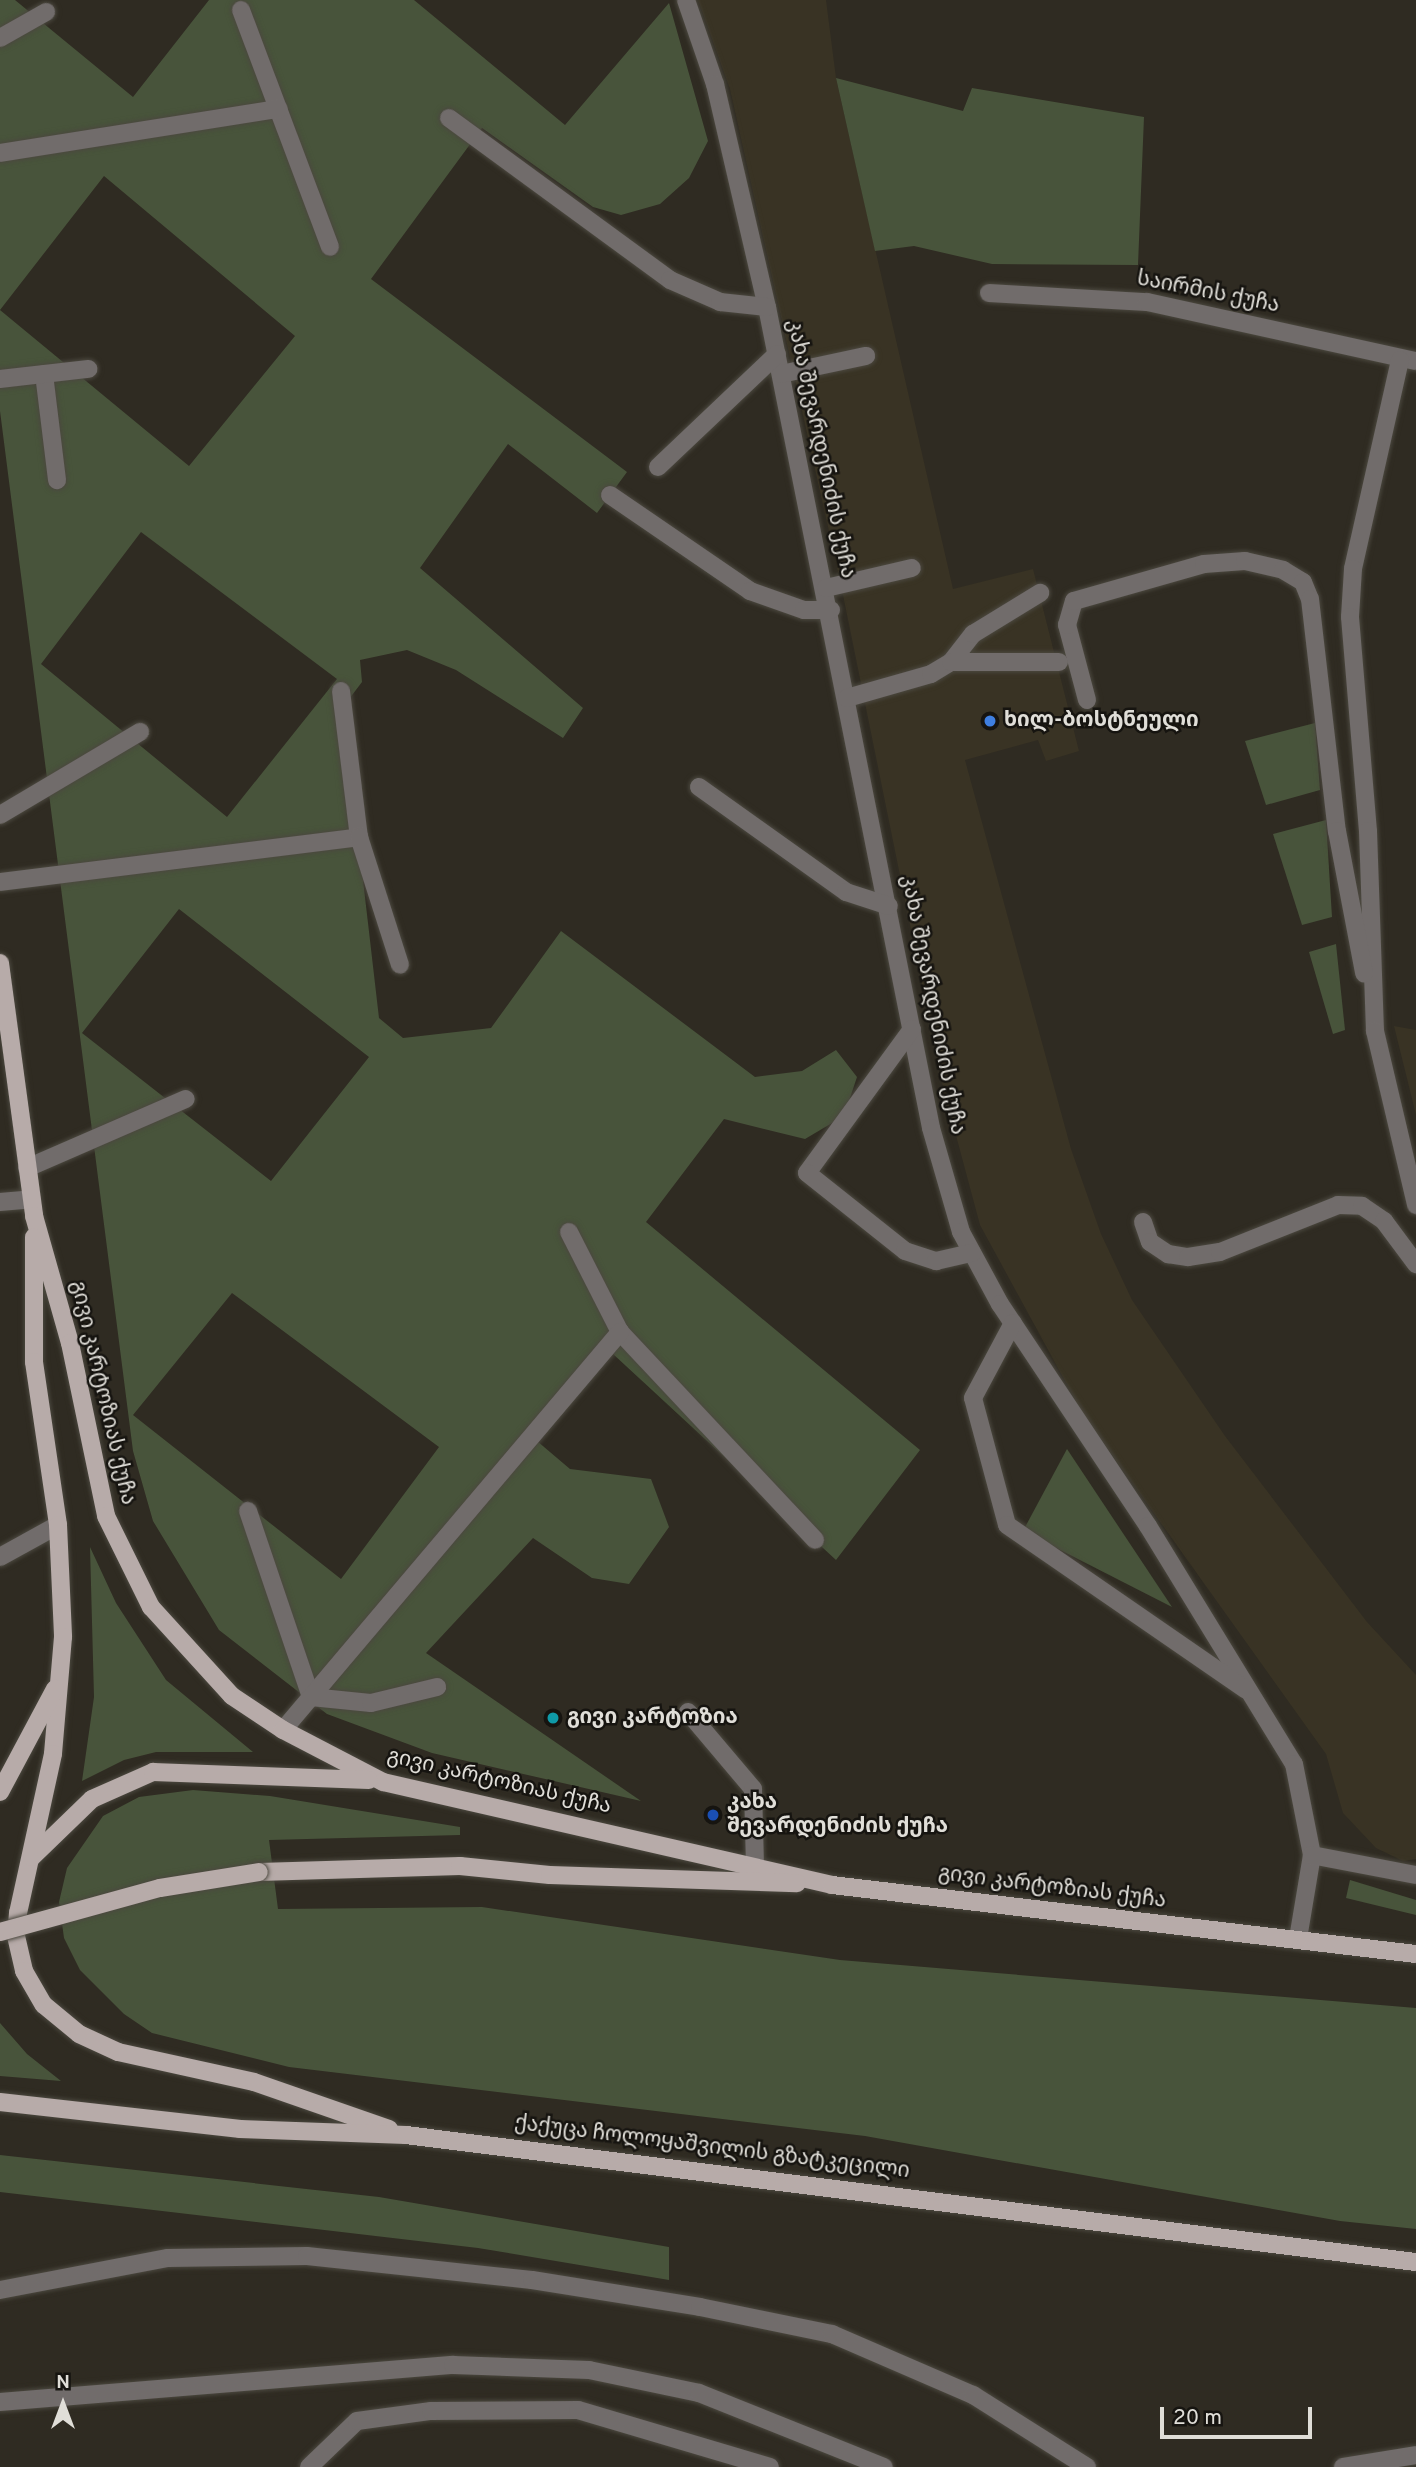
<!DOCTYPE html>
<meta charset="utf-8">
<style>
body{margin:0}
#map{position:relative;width:1416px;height:2467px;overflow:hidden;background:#2f2b22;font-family:Overpass,"Noto Sans Georgian",sans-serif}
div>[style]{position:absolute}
.built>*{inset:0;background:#393324}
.green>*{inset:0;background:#48543b}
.roads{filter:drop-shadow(0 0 2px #4b483f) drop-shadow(0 0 2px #4b483f)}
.minor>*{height:18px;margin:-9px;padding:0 9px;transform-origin:9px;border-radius:9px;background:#716c6b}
.major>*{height:18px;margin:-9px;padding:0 9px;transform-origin:9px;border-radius:9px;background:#b7aba9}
.bridges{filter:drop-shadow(0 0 2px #4b483f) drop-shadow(0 0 2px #4b483f)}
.major-bridge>*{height:18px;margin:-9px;padding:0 9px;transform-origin:9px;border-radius:9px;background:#b7aba9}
.dots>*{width:19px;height:19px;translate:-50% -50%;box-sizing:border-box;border:4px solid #161410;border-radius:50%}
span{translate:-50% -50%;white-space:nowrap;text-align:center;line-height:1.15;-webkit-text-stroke:5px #161410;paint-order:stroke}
.street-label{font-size:21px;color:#e0ded8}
.poi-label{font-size:21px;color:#e0ded8;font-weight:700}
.left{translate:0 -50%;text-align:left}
.north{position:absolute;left:28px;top:2369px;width:70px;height:70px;-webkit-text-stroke:5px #161410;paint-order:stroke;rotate:0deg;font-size:19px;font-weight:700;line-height:28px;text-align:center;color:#e0ded8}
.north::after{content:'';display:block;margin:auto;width:24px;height:32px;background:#e0ded8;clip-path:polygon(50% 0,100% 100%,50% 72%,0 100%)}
.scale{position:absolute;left:1160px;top:2407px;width:152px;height:32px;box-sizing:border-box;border:4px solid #e0ded8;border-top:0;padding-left:9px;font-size:21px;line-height:24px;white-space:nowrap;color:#e0ded8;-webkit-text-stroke:5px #161410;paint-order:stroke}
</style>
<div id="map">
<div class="built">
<div style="clip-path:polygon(698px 0,826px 0,836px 78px,953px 589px,1033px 569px,1079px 751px,1046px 761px,1038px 740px,965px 760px,1071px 1149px,1101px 1234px,1132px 1300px,1225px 1436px,1367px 1622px,1416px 1675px,1416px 1859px,1403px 1861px,1376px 1848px,1343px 1813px,1326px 1754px,1083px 1414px,980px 1225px,943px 1087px,841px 585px,730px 89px)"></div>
<div style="clip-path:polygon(1394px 1026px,1416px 1030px,1416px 1115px)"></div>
</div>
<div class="green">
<div style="clip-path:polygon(evenodd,0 0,15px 0,133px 97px,209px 0,414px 0,565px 125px,669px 3px,708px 141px,689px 178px,660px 204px,621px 215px,593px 207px,482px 128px,371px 279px,627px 472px,597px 513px,508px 444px,420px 568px,583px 708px,563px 738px,456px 670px,407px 650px,360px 660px,362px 682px,343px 707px,379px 1018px,403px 1038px,491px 1028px,561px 931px,755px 1077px,802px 1071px,836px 1050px,857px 1077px,844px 1116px,805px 1139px,724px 1119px,646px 1222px,920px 1450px,836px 1560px,613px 1354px,537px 1441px,570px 1469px,651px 1479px,669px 1527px,629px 1584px,592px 1578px,533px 1538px,426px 1653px,641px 1801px,432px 1753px,327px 1714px,219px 1630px,153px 1521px,133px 1451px,0 411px,0 0,104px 176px,295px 336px,189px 466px,0 310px,104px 176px,0 0,141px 532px,337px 679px,227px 817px,41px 664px,141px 532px,0 0,179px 909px,369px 1057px,271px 1181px,82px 1033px,179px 909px,0 0,232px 1293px,439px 1447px,341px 1579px,133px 1415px,232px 1293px)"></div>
<div style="clip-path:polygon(836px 78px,963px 111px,972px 88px,1144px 117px,1138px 265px,992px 264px,914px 246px,875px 251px)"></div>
<div style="clip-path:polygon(1315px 723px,1320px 790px,1266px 805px,1245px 741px)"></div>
<div style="clip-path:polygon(1326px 820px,1332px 917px,1302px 925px,1273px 834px)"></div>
<div style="clip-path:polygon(1336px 944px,1345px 1030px,1333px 1034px,1309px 952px)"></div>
<div style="clip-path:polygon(1067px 1449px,1172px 1607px,1023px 1531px)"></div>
<div style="clip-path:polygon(90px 1547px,116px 1603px,166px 1680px,253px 1752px,156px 1752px,124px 1760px,82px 1781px,94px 1697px)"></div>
<div style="clip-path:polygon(193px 1790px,270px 1796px,460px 1827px,460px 1835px,269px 1840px,278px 1909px,482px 1907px,840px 1960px,1416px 2008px,1416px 2229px,1340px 2221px,865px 2136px,289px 2067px,152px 2033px,124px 2014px,80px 1970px,64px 1938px,59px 1902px,67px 1868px,103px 1816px,139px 1797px)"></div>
<div style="clip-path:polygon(1350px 1880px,1416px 1900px,1416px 1915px,1346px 1898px)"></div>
<div style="clip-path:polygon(0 2023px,27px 2054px,61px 2081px,0 2076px)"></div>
<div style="clip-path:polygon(0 2155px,379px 2197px,669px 2247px,669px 2280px,478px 2248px,0 2192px)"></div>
</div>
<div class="roads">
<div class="minor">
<div style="left:686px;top:0;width:89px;rotate:71deg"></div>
<div style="left:715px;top:84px;width:229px;rotate:76.9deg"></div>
<div style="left:767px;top:307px;width:837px;rotate:78.7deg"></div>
<div style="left:931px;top:1128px;width:108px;rotate:73.9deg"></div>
<div style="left:961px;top:1232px;width:82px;rotate:61.6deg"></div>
<div style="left:1000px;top:1304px;width:267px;rotate:56.3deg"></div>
<div style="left:1148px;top:1526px;width:279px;rotate:58.5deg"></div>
<div style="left:1294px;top:1764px;width:93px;rotate:78.8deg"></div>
<div style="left:1312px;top:1855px;width:85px;rotate:99.5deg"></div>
<div style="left:241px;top:10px;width:253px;rotate:69.4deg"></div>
<div style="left:0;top:38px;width:53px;rotate:-29.5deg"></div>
<div style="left:449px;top:118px;width:274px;rotate:36.2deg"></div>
<div style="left:670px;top:280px;width:55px;rotate:23.7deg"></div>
<div style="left:720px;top:302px;width:47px;rotate:6.1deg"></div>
<div style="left:0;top:153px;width:282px;rotate:-9deg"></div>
<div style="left:989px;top:293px;width:158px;rotate:3.3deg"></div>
<div style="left:1147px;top:302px;width:275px;rotate:12.4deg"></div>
<div style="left:1400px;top:360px;width:214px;rotate:102.7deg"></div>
<div style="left:1353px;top:569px;width:48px;rotate:93.6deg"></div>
<div style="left:1350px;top:617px;width:215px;rotate:85.2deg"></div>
<div style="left:1368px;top:831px;width:200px;rotate:88deg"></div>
<div style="left:1375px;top:1031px;width:179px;rotate:76.7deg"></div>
<div style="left:44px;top:374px;width:107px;rotate:83deg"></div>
<div style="left:781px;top:374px;width:87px;rotate:-12deg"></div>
<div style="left:0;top:379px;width:89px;rotate:-6.5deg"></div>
<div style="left:658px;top:467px;width:164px;rotate:-43.5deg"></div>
<div style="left:610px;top:495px;width:170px;rotate:34.4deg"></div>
<div style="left:750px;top:591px;width:57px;rotate:19.4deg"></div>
<div style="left:804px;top:610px;width:27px"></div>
<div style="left:826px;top:588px;width:88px;rotate:-13.1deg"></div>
<div style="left:951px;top:662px;width:36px;rotate:-52deg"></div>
<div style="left:973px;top:634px;width:79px;rotate:-31.5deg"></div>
<div style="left:341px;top:691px;width:147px;rotate:83deg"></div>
<div style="left:847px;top:698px;width:87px;rotate:-15.9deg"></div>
<div style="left:931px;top:674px;width:23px;rotate:-31deg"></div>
<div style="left:951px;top:662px;width:108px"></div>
<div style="left:1087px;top:700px;width:78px;rotate:-104.9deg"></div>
<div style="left:1067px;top:625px;width:25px;rotate:-74deg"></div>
<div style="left:1074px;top:601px;width:135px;rotate:-15.9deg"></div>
<div style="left:1204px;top:564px;width:41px;rotate:-4.2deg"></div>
<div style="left:1245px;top:561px;width:39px;rotate:13deg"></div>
<div style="left:1283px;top:570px;width:23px;rotate:31deg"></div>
<div style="left:1303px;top:582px;width:18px;rotate:68deg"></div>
<div style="left:1310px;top:599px;width:234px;rotate:83.4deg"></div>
<div style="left:1337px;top:831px;width:145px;rotate:79.2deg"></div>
<div style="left:699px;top:787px;width:181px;rotate:35.5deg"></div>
<div style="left:846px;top:892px;width:45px;rotate:18deg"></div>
<div style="left:0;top:815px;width:163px;rotate:-30.7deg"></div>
<div style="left:0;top:882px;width:362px;rotate:-7.1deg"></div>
<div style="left:359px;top:837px;width:134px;rotate:72.2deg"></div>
<div style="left:912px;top:1029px;width:178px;rotate:126.1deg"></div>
<div style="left:807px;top:1173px;width:125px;rotate:38.5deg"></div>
<div style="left:905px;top:1251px;width:33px;rotate:18deg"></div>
<div style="left:936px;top:1261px;width:37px;rotate:-13deg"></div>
<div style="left:27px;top:1168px;width:173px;rotate:-23.5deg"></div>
<div style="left:0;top:1202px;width:32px;rotate:-5deg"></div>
<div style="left:1143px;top:1222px;width:21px;rotate:71deg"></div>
<div style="left:1150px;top:1242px;width:22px;rotate:34deg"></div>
<div style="left:1168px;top:1254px;width:20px;rotate:9deg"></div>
<div style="left:1188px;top:1257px;width:32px;rotate:-9deg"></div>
<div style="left:1220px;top:1252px;width:127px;rotate:-21.7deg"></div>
<div style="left:1338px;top:1205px;width:24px;rotate:2deg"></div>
<div style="left:1362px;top:1206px;width:27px;rotate:34deg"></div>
<div style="left:1384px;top:1221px;width:54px;rotate:53.3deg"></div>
<div style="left:569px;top:1232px;width:112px;rotate:63deg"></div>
<div style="left:620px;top:1332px;width:285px;rotate:46.8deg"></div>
<div style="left:1013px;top:1323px;width:85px;rotate:118.1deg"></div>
<div style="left:973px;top:1398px;width:131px;rotate:75deg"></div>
<div style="left:1007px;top:1525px;width:290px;rotate:34.6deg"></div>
<div style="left:248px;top:1511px;width:196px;rotate:71.3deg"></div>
<div style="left:311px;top:1697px;width:60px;rotate:5.7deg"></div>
<div style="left:371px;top:1703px;width:68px;rotate:-13.6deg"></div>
<div style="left:0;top:1557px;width:66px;rotate:-28.9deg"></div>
<div style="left:688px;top:1712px;width:101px;rotate:49.8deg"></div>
<div style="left:753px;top:1789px;width:76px;rotate:88.5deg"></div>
<div style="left:283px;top:1730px;width:522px;rotate:-49.74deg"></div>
<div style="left:1312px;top:1855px;width:106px;rotate:10.9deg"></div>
<div style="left:0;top:2290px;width:171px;rotate:-10.8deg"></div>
<div style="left:168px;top:2258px;width:139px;rotate:-0.8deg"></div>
<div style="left:307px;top:2256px;width:226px;rotate:6.1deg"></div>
<div style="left:532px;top:2280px;width:170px;rotate:9.1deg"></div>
<div style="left:700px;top:2307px;width:135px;rotate:11.6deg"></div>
<div style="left:832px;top:2334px;width:154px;rotate:23.4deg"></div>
<div style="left:973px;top:2395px;width:135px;rotate:32.3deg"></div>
<div style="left:0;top:2402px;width:455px;rotate:-4.7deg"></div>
<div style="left:453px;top:2365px;width:136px;rotate:2.1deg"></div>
<div style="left:589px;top:2370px;width:112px;rotate:11.8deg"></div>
<div style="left:699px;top:2393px;width:199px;rotate:21.8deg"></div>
<div style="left:309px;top:2467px;width:66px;rotate:-43.8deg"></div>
<div style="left:357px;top:2421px;width:75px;rotate:-7.7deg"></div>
<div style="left:431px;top:2411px;width:147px;rotate:-0.4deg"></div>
<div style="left:578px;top:2410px;width:200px;rotate:16.5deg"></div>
<div style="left:1343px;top:2467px;width:74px;rotate:-9.3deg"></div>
</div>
<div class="major">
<div style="left:0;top:963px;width:255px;rotate:82.3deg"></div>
<div style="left:34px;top:1216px;width:132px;rotate:74.2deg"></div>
<div style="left:70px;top:1343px;width:177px;rotate:78.2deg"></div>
<div style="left:106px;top:1516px;width:102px;rotate:63.7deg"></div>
<div style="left:151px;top:1607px;width:120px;rotate:47.7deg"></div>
<div style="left:232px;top:1696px;width:61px;rotate:33.7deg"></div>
<div style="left:283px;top:1730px;width:113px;rotate:27.5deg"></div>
<div style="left:383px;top:1782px;width:461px;rotate:12.9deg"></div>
<div style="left:832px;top:1885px;width:588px;rotate:6.74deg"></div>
<div style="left:34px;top:1237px;width:125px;rotate:90deg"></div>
<div style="left:34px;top:1362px;width:165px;rotate:81.6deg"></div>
<div style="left:58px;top:1525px;width:112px;rotate:87.4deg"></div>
<div style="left:63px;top:1637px;width:117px;rotate:94.9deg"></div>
<div style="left:53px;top:1754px;width:163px;rotate:102.4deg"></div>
<div style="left:18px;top:1913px;width:23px;rotate:95deg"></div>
<div style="left:16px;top:1936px;width:36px;rotate:77deg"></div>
<div style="left:24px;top:1971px;width:39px;rotate:60deg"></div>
<div style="left:44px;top:2005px;width:45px;rotate:39.6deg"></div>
<div style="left:79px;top:2034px;width:43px;rotate:24.8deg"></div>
<div style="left:118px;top:2052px;width:139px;rotate:12.4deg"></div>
<div style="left:254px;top:2082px;width:143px;rotate:19.2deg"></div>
<div style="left:0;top:1792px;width:117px;rotate:-61.9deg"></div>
<div style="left:32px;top:1857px;width:83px;rotate:-44deg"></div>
<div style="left:92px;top:1799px;width:67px;rotate:-23.9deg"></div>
<div style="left:153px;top:1772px;width:216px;rotate:2.1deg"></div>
<div style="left:259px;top:1872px;width:201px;rotate:-1.7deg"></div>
<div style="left:460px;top:1866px;width:90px;rotate:5.7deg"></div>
<div style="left:550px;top:1875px;width:247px;rotate:1.9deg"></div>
<div style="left:0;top:2102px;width:242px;rotate:6.4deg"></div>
<div style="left:240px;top:2129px;width:166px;rotate:2.1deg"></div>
<div style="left:406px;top:2135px;width:1018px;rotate:7.17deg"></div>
</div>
</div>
<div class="bridges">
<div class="major-bridge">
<div style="left:0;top:1932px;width:166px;rotate:-15.4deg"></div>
<div style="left:160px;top:1888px;width:100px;rotate:-9.2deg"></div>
</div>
</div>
<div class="dots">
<div style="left:990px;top:721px;background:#3f7fe0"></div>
<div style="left:553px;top:1718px;background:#0f9aa8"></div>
<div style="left:713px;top:1815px;background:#1a4fb4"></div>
</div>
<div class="street-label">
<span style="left:1208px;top:293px;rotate:11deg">საირმის ქუჩა</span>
<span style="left:820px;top:449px;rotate:78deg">კახა შევარდენიძის ქუჩა</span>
<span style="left:932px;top:1005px;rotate:79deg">კახა შევარდენიძის ქუჩა</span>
<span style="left:102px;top:1393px;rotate:77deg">გივი კარტოზიას ქუჩა</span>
<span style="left:499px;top:1782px;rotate:13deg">გივი კარტოზიას ქუჩა</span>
<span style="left:1052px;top:1888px;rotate:7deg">გივი კარტოზიას ქუჩა</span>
<span style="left:712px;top:2148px;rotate:7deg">ქაქუცა ჩოლოყაშვილის გზატკეცილი</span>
</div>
<div class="poi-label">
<span class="left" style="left:1004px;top:721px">ხილ-ბოსტნეული</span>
<span class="left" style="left:567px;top:1718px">გივი კარტოზია</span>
<span class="left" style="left:727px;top:1815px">კახა<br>შევარდენიძის ქუჩა</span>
</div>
<div class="north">N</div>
<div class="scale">20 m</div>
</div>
